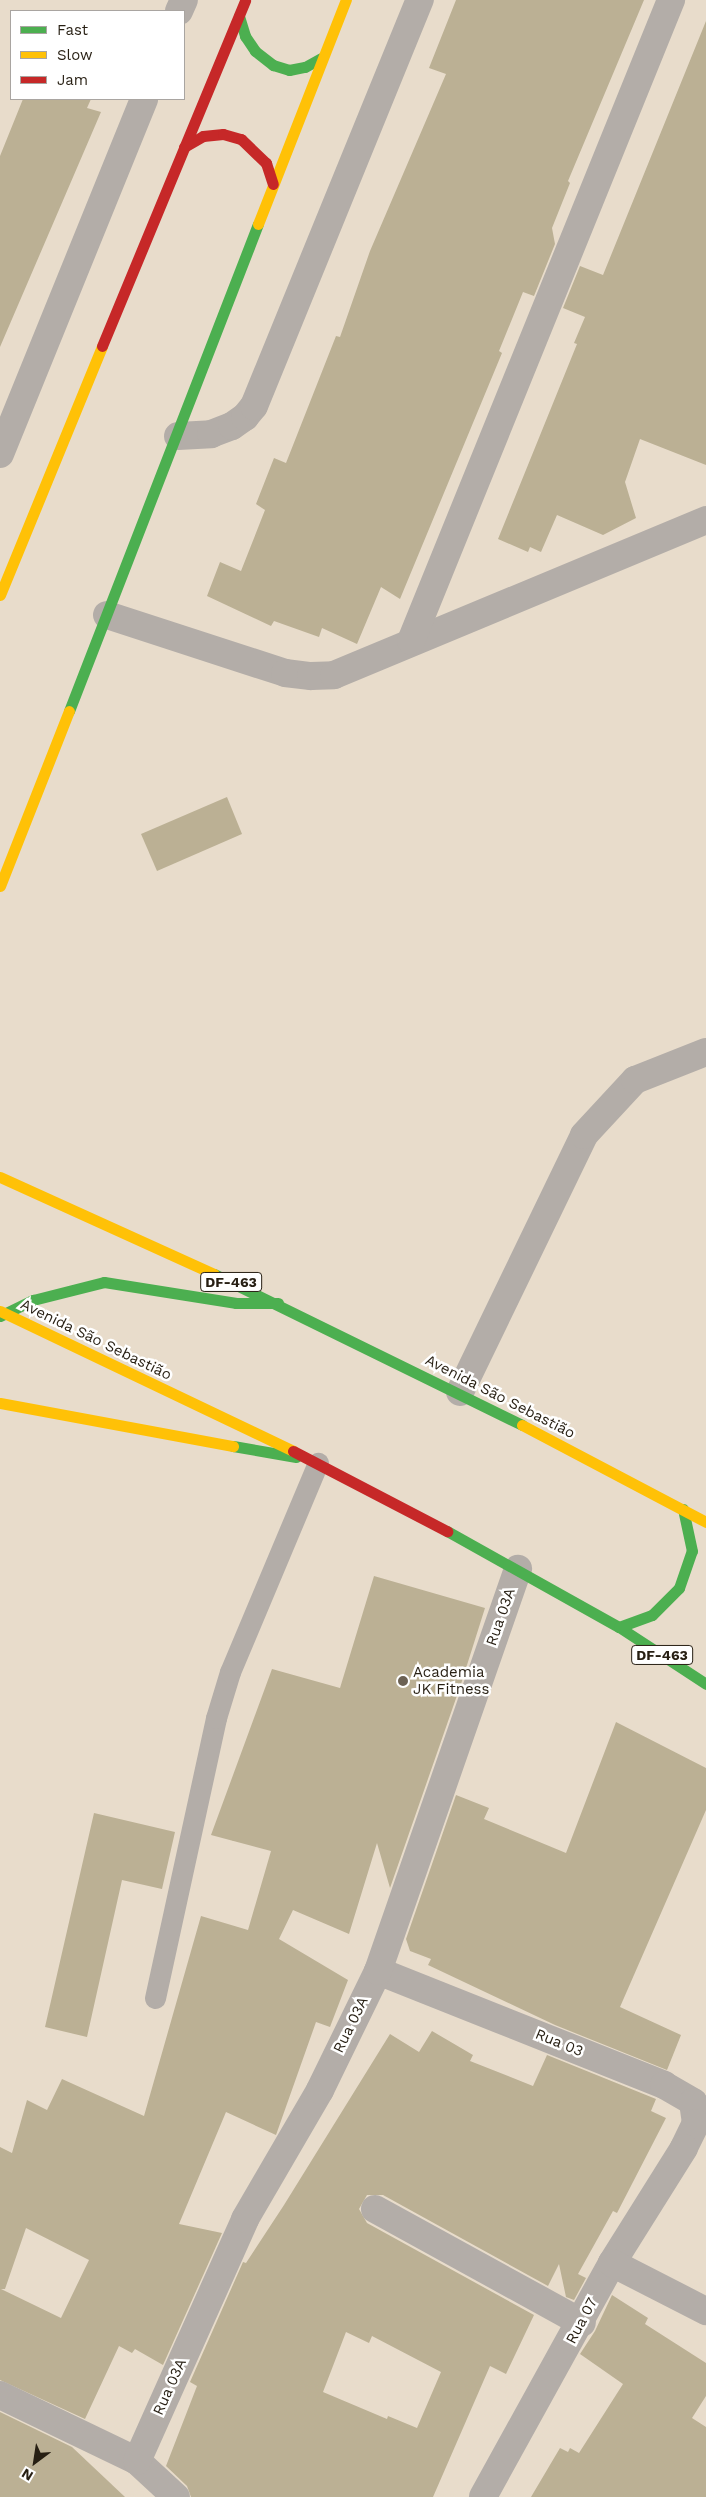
<!DOCTYPE html>
<meta charset="utf-8">
<style>
body{margin:0}
#map{position:relative;width:706px;height:2497px;overflow:hidden;background:#e8dccb;font-family:"Work Sans",sans-serif}
div>[style]{position:absolute}
.building>*{inset:0;background:#bbb094}
.lane>*{height:21px;margin:-10.5px;padding:0 10.5px;transform-origin:10.5px;border-radius:10.5px;background:#b3ada8}
.street>*{height:28px;margin:-14px;padding:0 14px;transform-origin:14px;border-radius:14px;background:#b3ada8}
.fast>*{height:11px;margin:-5.5px;padding:0 5.5px;transform-origin:5.5px;border-radius:5.5px;background:#4caf50}
.slow>*{height:11px;margin:-5.5px;padding:0 5.5px;transform-origin:5.5px;border-radius:5.5px;background:#ffc107}
.jam>*{height:11px;margin:-5.5px;padding:0 5.5px;transform-origin:5.5px;border-radius:5.5px;background:#c62828}
.dots>*{width:14px;height:14px;translate:-50% -50%;box-sizing:border-box;border:2px solid #fff;border-radius:50%}
span{translate:-50% -50%;white-space:nowrap;text-align:center;line-height:1.15;-webkit-text-stroke:5px #fff;paint-order:stroke}
.shield-label span{padding:1px 4px;background:#fff;border:1px solid;border-radius:4px;-webkit-text-stroke-width:0}
.shield-label{font-size:14px;color:#271f13;font-weight:700}
.street-label{font-size:15px;color:#271f13}
.poi-label{font-size:15px;color:#271f13}
.left{translate:0 -50%;text-align:left}
.legend{position:absolute;left:10px;top:10px;width:175px;height:90px;box-sizing:border-box;background:#fff;border:1px solid #a9a5a1;margin:0;padding:6px 9px;list-style:none;font-size:15px;color:#271f13}
.legend li{display:flex;align-items:center;gap:10px;height:25px}
.legend b{width:25px;border:1px solid #a9a5a1}
.north{position:absolute;left:10px;top:2437px;width:50px;height:50px;-webkit-text-stroke:4px #fff;paint-order:stroke;rotate:211deg;font-size:14px;font-weight:700;line-height:20px;text-align:center;color:#271f13}
.north::after{content:'';display:block;margin:auto;width:18px;height:22px;background:#271f13;clip-path:polygon(50% 0,100% 100%,50% 72%,0 100%)}
</style>
<div id="map">
<div class="building">
<div style="clip-path:polygon(456px 0,644px 0,568px 181px,570px 183px,552px 228px,555px 244px,534px 296px,523px 292px,499px 351px,502px 353px,400px 599px,381px 587px,357px 644px,322px 628px,319px 637px,274px 621px,271px 626px,207px 596px,220px 562px,241px 571px,265px 510px,256px 504px,274px 458px,286px 463px,336px 336px,340px 337px,370px 251px,446px 74px,429px 68px)"></div>
<div style="clip-path:polygon(706px 21px,706px 465px,640px 439px,625px 482px,636px 518px,603px 535px,557px 515px,541px 552px,530px 547px,528px 552px,498px 539px,577px 344px,574px 343px,585px 317px,563px 308px,580px 266px,603px 275px)"></div>
<div style="clip-path:polygon(23px 99px,91px 99px,87px 108px,101px 112px,0 347px,0 156px)"></div>
<div style="clip-path:polygon(227px 797px,242px 834px,157px 871px,141px 834px)"></div>
<div style="clip-path:polygon(evenodd,374px 1576px,485px 1608px,461px 1684px,390px 1888px,377px 1843px,349px 1934px,293px 1910px,279px 1939px,348px 1980px,330px 2027px,316px 2022px,276px 2135px,226px 2112px,179px 2224px,222px 2233px,163px 2365px,135px 2349px,132px 2353px,119px 2346px,85px 2419px,0 2380px,0 2147px,12px 2153px,27px 2100px,47px 2110px,62px 2079px,144px 2116px,201px 1916px,248px 1930px,271px 1851px,211px 1835px,272px 1669px,340px 1688px,374px 1576px,26px 2228px,89px 2260px,61px 2318px,1px 2289px,5px 2289px,26px 2228px)"></div>
<div style="clip-path:polygon(616px 1722px,706px 1768px,706px 1810px,620px 2007px,681px 2035px,667px 2070px,555px 2025px,428px 1965px,431px 1959px,410px 1951px,406px 1939px,456px 1795px,489px 1808px,484px 1819px,566px 1853px)"></div>
<div style="clip-path:polygon(94px 1813px,175px 1832px,162px 1889px,122px 1880px,87px 2037px,45px 2027px)"></div>
<div style="clip-path:polygon(evenodd,432px 2031px,473px 2055px,470px 2061px,533px 2086px,547px 2055px,656px 2099px,651px 2111px,666px 2118px,617px 2213px,613px 2211px,578px 2274px,586px 2278px,574px 2300px,566px 2297px,559px 2264px,548px 2286px,383px 2195px,367px 2195px,359px 2209px,367px 2223px,534px 2315px,506px 2374px,490px 2366px,433px 2497px,191px 2497px,187px 2486px,166px 2466px,197px 2386px,190px 2382px,243px 2262px,246px 2263px,284px 2205px,390px 2034px,419px 2052px,432px 2031px,346px 2332px,369px 2343px,372px 2336px,441px 2372px,417px 2428px,388px 2416px,387px 2419px,323px 2392px,346px 2332px)"></div>
<div style="clip-path:polygon(612px 2295px,648px 2318px,645px 2324px,706px 2363px,706px 2396px,692px 2418px,706px 2427px,706px 2497px,531px 2497px,560px 2448px,568px 2452px,570px 2448px,579px 2453px,623px 2384px,580px 2354px,595px 2331px)"></div>
<div style="clip-path:polygon(0 2412px,72px 2447px,125px 2497px,0 2497px)"></div>
</div>
<div class="lane">
<div style="left:155px;top:1998px;width:287px;rotate:-77.7deg"></div>
<div style="left:216px;top:1718px;width:48px;rotate:-73.1deg"></div>
<div style="left:230px;top:1672px;width:227px;rotate:-67.2deg"></div>
</div>
<div class="street">
<div style="left:179px;top:11px;width:12px;rotate:-66deg"></div>
<div style="left:178px;top:436px;width:33px;rotate:-3deg"></div>
<div style="left:211px;top:434px;width:22px;rotate:-21deg"></div>
<div style="left:232px;top:426px;width:16px;rotate:-35deg"></div>
<div style="left:245px;top:417px;width:14px;rotate:-51deg"></div>
<div style="left:254px;top:406px;width:439px;rotate:-67.8deg"></div>
<div style="left:0;top:454px;width:383px;rotate:-67.9deg"></div>
<div style="left:107px;top:615px;width:187px;rotate:18deg"></div>
<div style="left:285px;top:673px;width:26px;rotate:7deg"></div>
<div style="left:311px;top:676px;width:23px;rotate:-2deg"></div>
<div style="left:334px;top:675px;width:403px;rotate:-22.6deg"></div>
<div style="left:411px;top:641px;width:692px;rotate:-67.92deg"></div>
<div style="left:460px;top:1392px;width:285px;rotate:-64.2deg"></div>
<div style="left:584px;top:1135px;width:75px;rotate:-47.2deg"></div>
<div style="left:635px;top:1080px;width:76px;rotate:-21.5deg"></div>
<div style="left:378px;top:1971px;width:308px;rotate:21.7deg"></div>
<div style="left:664px;top:2085px;width:34px;rotate:30deg"></div>
<div style="left:693px;top:2102px;width:21px;rotate:82deg"></div>
<div style="left:696px;top:2123px;width:28px;rotate:116deg"></div>
<div style="left:684px;top:2148px;width:136px;rotate:122.1deg"></div>
<div style="left:612px;top:2263px;width:267px;rotate:118.9deg"></div>
<div style="left:375px;top:2209px;width:236px;rotate:28.8deg"></div>
<div style="left:612px;top:2263px;width:106px;rotate:27.1deg"></div>
<div style="left:0;top:2395px;width:152px;rotate:25.7deg"></div>
<div style="left:137px;top:2461px;width:53px;rotate:42.7deg"></div>
<div style="left:137px;top:2461px;width:265px;rotate:-65.9deg"></div>
<div style="left:245px;top:2219px;width:149px;rotate:-59.8deg"></div>
<div style="left:320px;top:2090px;width:132px;rotate:-64deg"></div>
<div style="left:378px;top:1971px;width:426px;rotate:-70.8deg"></div>
</div>
<div class="fast">
<div style="left:239px;top:16px;width:21px;rotate:73deg"></div>
<div style="left:245px;top:36px;width:18px;rotate:56deg"></div>
<div style="left:255px;top:51px;width:23px;rotate:38deg"></div>
<div style="left:273px;top:65px;width:17px;rotate:17deg"></div>
<div style="left:289px;top:70px;width:16px;rotate:-11deg"></div>
<div style="left:305px;top:67px;width:18px;rotate:-29deg"></div>
<div style="left:69px;top:711px;width:522px;rotate:-68.79deg"></div>
<div style="left:214px;top:1274px;width:343px;rotate:26.1deg"></div>
<div style="left:0;top:1316px;width:37px;rotate:-26deg"></div>
<div style="left:33px;top:1300px;width:73px;rotate:-14.2deg"></div>
<div style="left:104px;top:1282px;width:134px;rotate:9deg"></div>
<div style="left:236px;top:1303px;width:42px"></div>
<div style="left:233px;top:1446px;width:64px;rotate:9.9deg"></div>
<div style="left:447px;top:1531px;width:197px;rotate:29.2deg"></div>
<div style="left:619px;top:1627px;width:104px;rotate:33.2deg"></div>
<div style="left:619px;top:1627px;width:35px;rotate:-20deg"></div>
<div style="left:652px;top:1615px;width:38px;rotate:-45deg"></div>
<div style="left:679px;top:1588px;width:39px;rotate:-71deg"></div>
<div style="left:692px;top:1551px;width:43px;rotate:-102.1deg"></div>
</div>
<div class="slow">
<div style="left:258px;top:224px;width:241px;rotate:-68.6deg"></div>
<div style="left:0;top:595px;width:269px;rotate:-67.7deg"></div>
<div style="left:0;top:886px;width:188px;rotate:-68.5deg"></div>
<div style="left:0;top:1177px;width:235px;rotate:24.4deg"></div>
<div style="left:0;top:1311px;width:325px;rotate:25.5deg"></div>
<div style="left:0;top:1403px;width:237px;rotate:10.5deg"></div>
<div style="left:522px;top:1425px;width:208px;rotate:27.8deg"></div>
</div>
<div class="jam">
<div style="left:184px;top:147px;width:22px;rotate:-30deg"></div>
<div style="left:203px;top:136px;width:20px;rotate:-6deg"></div>
<div style="left:223px;top:134px;width:19px;rotate:16deg"></div>
<div style="left:241px;top:139px;width:35px;rotate:44deg"></div>
<div style="left:266px;top:163px;width:22px;rotate:72deg"></div>
<div style="left:102px;top:346px;width:374px;rotate:-67.5deg"></div>
<div style="left:293px;top:1451px;width:174px;rotate:27.5deg"></div>
</div>
<div class="dots">
<div style="left:403px;top:1681px;background:#6b6153"></div>
</div>
<div class="shield-label">
<span style="left:231px;top:1282px">DF-463</span>
<span style="left:662px;top:1655px">DF-463</span>
</div>
<div class="street-label">
<span style="left:96px;top:1340px;rotate:26deg">Avenida São Sebastião</span>
<span style="left:500px;top:1397px;rotate:27deg">Avenida São Sebastião</span>
<span style="left:501px;top:1617px;rotate:-71deg">Rua 03A</span>
<span style="left:351px;top:2025px;rotate:-64deg">Rua 03A</span>
<span style="left:559px;top:2043px;rotate:22deg">Rua 03</span>
<span style="left:582px;top:2321px;rotate:-62deg">Rua 07</span>
<span style="left:170px;top:2387px;rotate:-66deg">Rua 03A</span>
</div>
<div class="poi-label">
<span class="left" style="left:413px;top:1681px">Academia<br>JK Fitness</span>
</div>
<ul class="legend">
<li><b style="height:6px;background:#4caf50"></b>Fast</li>
<li><b style="height:6px;background:#ffc107"></b>Slow</li>
<li><b style="height:6px;background:#c62828"></b>Jam</li>
</ul>
<div class="north">N</div>
</div>
